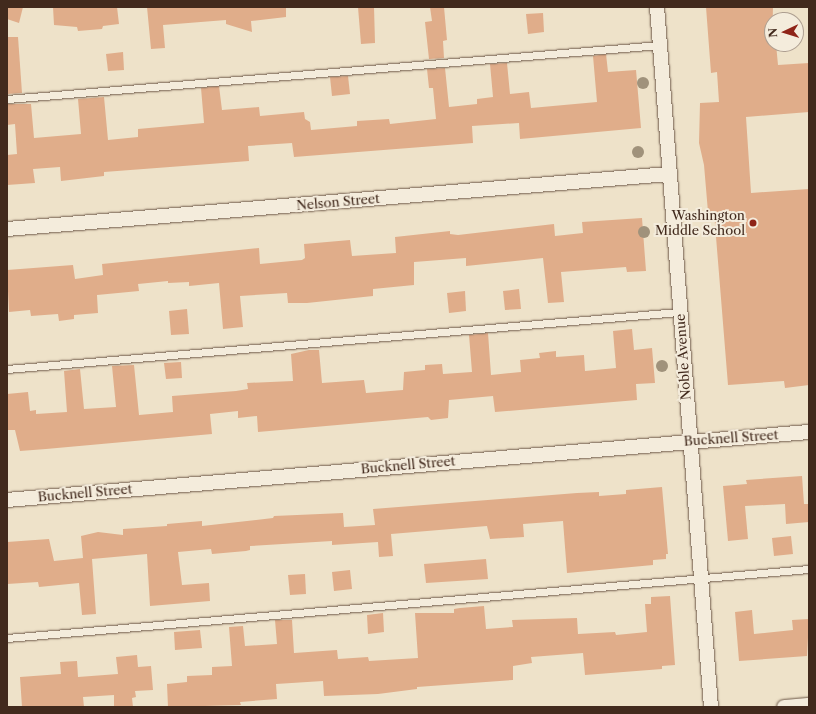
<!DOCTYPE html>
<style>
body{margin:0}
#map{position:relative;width:816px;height:714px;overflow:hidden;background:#eee2c9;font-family:"Libre Caslon Text",serif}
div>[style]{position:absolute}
.building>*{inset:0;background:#e0ad8a}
.roads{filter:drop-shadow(0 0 1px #6d5848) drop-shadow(0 0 1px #6d5848)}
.lane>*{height:7px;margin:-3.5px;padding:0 3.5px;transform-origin:3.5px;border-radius:3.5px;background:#f4ecdc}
.street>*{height:14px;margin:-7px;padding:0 7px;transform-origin:7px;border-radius:7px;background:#f4ecdc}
.trees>*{width:12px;height:12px;margin:-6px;border-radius:50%;background:#a0927b}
.dots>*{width:11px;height:11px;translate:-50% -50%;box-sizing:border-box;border:2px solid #f4ecdc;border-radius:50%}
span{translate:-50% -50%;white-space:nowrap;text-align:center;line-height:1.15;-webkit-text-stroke:4px #f4ecdc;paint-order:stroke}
.street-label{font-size:13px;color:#422a1d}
.poi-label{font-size:13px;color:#422a1d}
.right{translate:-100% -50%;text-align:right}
.frame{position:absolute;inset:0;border:8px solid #422a1d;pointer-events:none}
.north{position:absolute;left:764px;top:12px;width:40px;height:40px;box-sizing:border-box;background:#f4ecdc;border:1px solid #ad9e90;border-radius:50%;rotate:266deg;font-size:11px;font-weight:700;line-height:16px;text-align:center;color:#422a1d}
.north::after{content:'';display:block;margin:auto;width:14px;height:18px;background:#8f2418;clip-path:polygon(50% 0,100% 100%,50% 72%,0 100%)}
</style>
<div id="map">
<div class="building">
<div style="clip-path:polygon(7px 7px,23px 7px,19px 23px,7px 19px)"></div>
<div style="clip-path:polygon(53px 7px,117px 7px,119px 24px,103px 26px,102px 29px,78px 31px,77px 27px,54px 25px)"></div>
<div style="clip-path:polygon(147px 7px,286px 7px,286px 17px,251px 21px,252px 32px,226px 24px,226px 20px,163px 25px,165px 48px,151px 49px)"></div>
<div style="clip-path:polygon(358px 7px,374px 7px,375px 43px,361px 44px)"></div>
<div style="clip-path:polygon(430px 7px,444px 7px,447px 40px,443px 41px,444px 58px,429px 59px,425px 22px,432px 21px)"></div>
<div style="clip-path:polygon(706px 7px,773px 7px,772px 44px,776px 44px,778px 65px,809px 63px,809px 112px,746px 117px,751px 193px,809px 189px,809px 385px,785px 388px,784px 381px,728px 385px,714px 212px,708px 212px,704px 165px,699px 143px,700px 103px,719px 102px,717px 72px,711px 73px)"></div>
<div style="clip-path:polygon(543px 13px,544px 32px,528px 34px,526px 14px)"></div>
<div style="clip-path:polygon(7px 37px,18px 37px,22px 93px,7px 94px)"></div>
<div style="clip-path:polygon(123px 52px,124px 70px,108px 71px,106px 54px)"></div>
<div style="clip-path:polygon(606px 54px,608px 72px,636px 70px,641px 128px,520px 139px,519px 123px,472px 126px,473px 143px,294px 157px,292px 143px,248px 146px,249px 161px,104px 172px,104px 176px,61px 181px,60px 167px,33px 169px,35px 183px,7px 185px,7px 155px,17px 154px,15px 124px,7px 125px,7px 104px,31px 104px,34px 138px,81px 134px,78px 99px,104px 97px,108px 140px,138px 137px,138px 129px,204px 123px,201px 88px,219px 86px,222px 110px,259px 107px,260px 116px,304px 112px,305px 119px,310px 122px,311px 130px,357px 126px,357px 121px,389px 119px,390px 124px,436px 119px,433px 88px,429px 88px,427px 69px,445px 68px,449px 107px,477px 104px,477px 99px,493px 97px,490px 64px,507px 63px,510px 94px,529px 92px,531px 108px,597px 102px,593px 56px)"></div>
<div style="clip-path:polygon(348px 76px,350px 94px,332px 96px,330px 77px)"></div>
<div style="clip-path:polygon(642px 218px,646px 271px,627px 272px,626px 267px,561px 272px,564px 302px,548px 303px,543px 258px,466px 266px,466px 258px,414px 262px,414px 285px,373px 289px,373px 296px,307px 303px,288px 303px,287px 293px,240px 296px,243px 327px,223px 329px,219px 283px,189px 286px,189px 282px,168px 283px,168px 281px,138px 284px,139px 291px,97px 295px,98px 313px,74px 315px,74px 319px,59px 321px,58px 314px,31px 316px,30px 310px,9px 312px,7px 270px,73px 265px,75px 279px,103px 275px,102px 264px,259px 248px,260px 264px,302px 260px,305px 258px,304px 244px,350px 240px,352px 256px,396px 253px,395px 237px,450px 231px,450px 234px,458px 235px,554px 224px,555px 236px,583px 233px,582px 222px)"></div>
<div style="clip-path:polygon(519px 289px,521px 309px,505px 310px,503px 291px)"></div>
<div style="clip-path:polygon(465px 291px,466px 311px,449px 313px,447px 293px)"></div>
<div style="clip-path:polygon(187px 309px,189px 334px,171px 335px,169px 311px)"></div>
<div style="clip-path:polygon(632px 329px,634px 350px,652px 348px,655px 383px,636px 384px,637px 400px,495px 412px,493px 396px,449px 400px,448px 418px,431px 420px,428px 417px,258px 432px,257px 416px,238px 418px,238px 411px,210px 414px,212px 434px,46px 449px,20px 451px,15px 430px,7px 430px,7px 394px,28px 392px,30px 411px,36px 410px,36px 414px,67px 412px,64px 371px,80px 369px,84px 409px,116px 407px,112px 366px,134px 365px,139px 415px,173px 412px,172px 396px,236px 391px,248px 389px,247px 383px,293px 381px,291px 354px,309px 350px,319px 350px,322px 383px,364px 380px,366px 393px,403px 390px,404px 372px,425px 370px,425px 365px,442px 364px,443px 374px,472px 372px,469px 335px,488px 333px,491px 375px,521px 372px,520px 360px,540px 358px,539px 353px,556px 351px,556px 357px,584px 355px,585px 371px,616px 368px,613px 331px)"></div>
<div style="clip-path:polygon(181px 362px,182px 378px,166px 379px,164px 363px)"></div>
<div style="clip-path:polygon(802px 476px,804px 504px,808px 504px,809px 522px,786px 524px,785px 504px,745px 506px,748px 539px,728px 541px,723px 486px,747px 484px,746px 480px)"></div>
<div style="clip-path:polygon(662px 487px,668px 554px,666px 554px,666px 559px,653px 560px,653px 565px,567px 573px,563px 521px,523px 524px,524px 537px,490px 539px,487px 526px,391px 534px,393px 556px,379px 557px,378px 542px,332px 545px,332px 541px,250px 546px,250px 550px,246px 551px,212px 554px,211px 549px,178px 552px,182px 585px,209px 583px,210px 601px,150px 606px,147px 554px,92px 559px,96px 614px,82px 615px,79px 583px,39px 587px,38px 582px,7px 584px,7px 542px,49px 539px,54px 561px,83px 558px,81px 536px,98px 532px,123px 535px,123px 529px,167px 526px,167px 524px,202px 521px,202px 526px,273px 518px,274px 516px,343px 513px,344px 527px,375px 525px,373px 509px,577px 493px,599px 492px,599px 496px,626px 494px,626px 490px)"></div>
<div style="clip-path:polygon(791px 536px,793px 554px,774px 556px,772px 538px)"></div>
<div style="clip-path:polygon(486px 559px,488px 579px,426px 583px,424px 564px)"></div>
<div style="clip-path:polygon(350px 570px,352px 589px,334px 591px,332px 572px)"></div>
<div style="clip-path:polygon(305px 574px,306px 594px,290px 595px,288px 575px)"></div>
<div style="clip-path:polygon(670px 596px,675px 665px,662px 666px,662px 669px,585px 675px,583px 653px,531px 657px,532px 663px,513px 666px,513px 680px,417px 687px,417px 689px,378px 694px,324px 696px,323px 681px,276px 684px,277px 699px,240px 702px,241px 705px,168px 707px,167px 684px,187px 682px,187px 676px,212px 675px,212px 667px,232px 666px,229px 627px,243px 626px,245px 646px,277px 644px,275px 620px,292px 620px,294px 653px,337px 650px,338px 659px,368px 657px,369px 661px,418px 658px,415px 613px,454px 613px,454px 609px,460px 608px,484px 606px,486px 629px,513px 627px,512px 620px,577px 618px,578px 634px,615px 632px,616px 635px,647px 632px,645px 604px,651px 604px,651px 597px)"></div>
<div style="clip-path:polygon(752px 610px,754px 634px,793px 630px,792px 620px,809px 619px,807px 656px,739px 661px,735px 612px)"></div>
<div style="clip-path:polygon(383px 613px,384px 632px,368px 634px,367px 615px)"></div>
<div style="clip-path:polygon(200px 630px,202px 648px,175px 650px,174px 632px)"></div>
<div style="clip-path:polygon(137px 655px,138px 667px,151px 666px,153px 690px,135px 691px,136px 697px,132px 698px,133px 707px,114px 707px,114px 695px,83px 697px,84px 707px,22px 707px,20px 677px,61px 674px,60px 662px,77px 661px,78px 677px,118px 674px,116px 657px)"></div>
</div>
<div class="roads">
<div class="lane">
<div style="left:7px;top:99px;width:655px;rotate:-4.73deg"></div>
<div style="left:7px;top:369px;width:674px;rotate:-4.85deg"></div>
<div style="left:7px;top:638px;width:805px;rotate:-4.92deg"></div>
</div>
<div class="street">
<div style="left:657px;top:7px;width:702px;rotate:85.59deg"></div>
<div style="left:7px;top:229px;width:664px;rotate:-4.75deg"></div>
<div style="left:7px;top:500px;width:805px;rotate:-4.85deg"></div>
<div style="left:784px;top:707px;width:25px;rotate:-5deg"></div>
</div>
</div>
<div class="trees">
<div style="left:643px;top:83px"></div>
<div style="left:638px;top:152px"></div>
<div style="left:644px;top:232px"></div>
<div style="left:662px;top:366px"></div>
</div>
<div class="dots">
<div style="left:753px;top:223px;background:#8f2418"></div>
</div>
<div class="street-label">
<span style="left:338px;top:202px;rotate:-5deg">Nelson Street</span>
<span style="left:683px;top:357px;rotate:-94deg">Noble Avenue</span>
<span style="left:731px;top:438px;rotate:-4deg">Bucknell Street</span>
<span style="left:408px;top:465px;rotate:-5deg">Bucknell Street</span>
<span style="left:85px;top:493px;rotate:-5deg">Bucknell Street</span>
</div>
<div class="poi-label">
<span class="right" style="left:745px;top:223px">Washington<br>Middle School</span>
</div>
<div class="frame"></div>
<div class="north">N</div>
</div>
